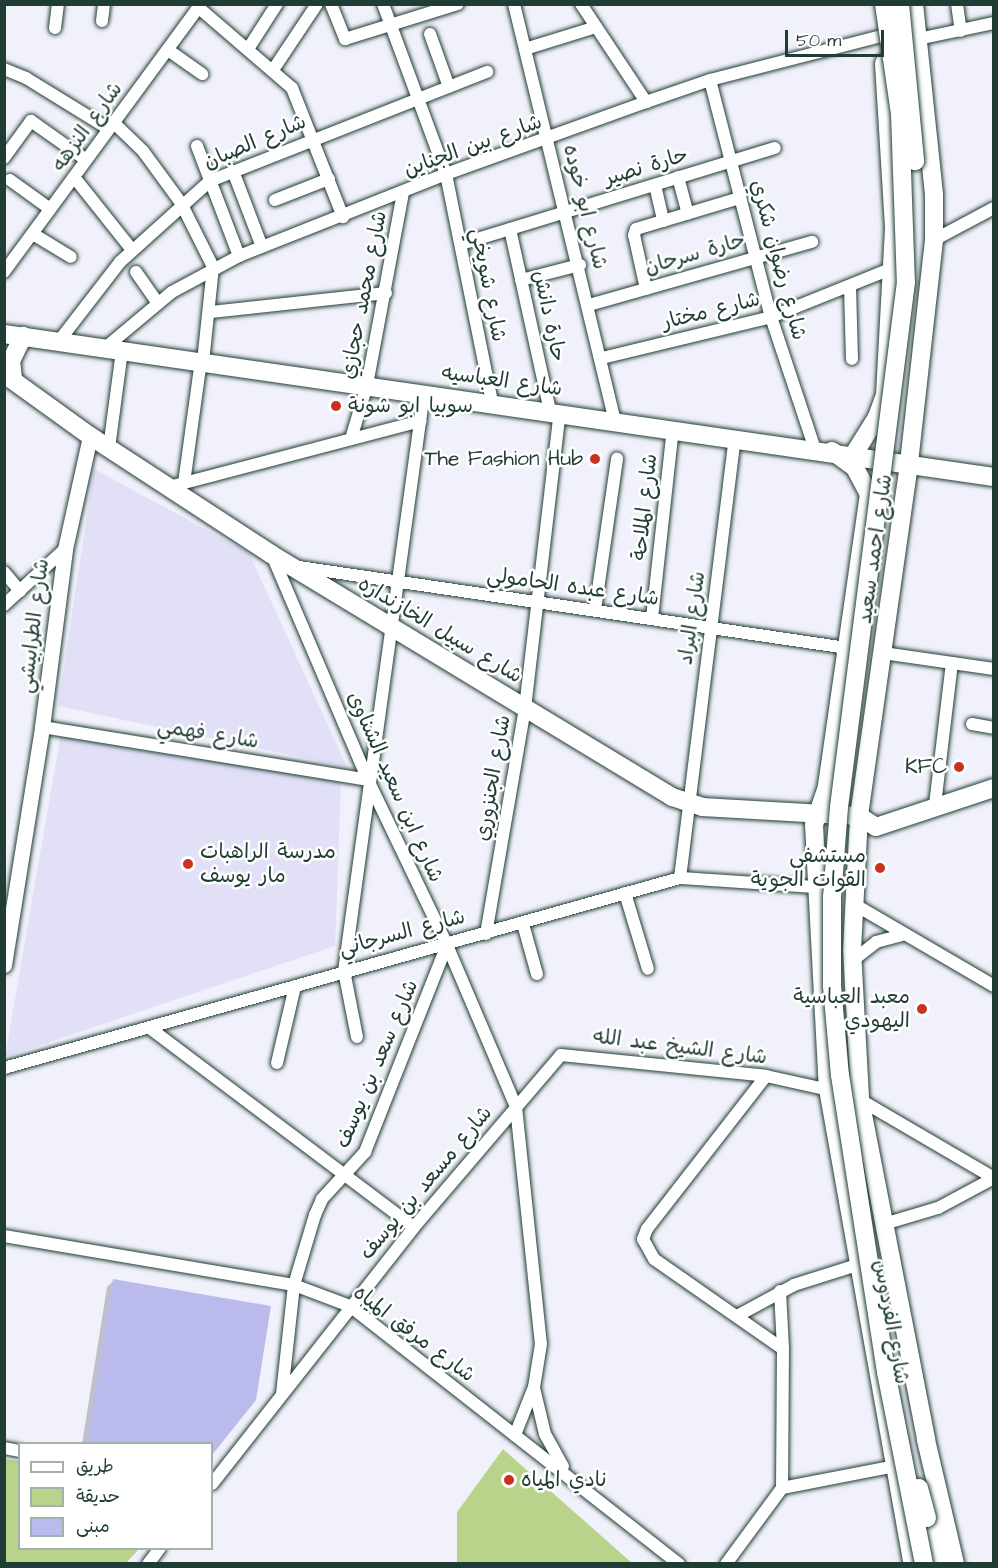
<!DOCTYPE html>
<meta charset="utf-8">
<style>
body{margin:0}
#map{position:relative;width:998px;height:1568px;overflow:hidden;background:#f1f1fb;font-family:"Architects Daughter","Playpen Sans Arabic",sans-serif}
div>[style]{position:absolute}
.built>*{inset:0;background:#e1e0f6}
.green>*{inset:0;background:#bad38a}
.shadow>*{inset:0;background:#0003}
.building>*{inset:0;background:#bbbaec}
.roads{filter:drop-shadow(0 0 2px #1f3d34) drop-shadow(0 0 2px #1f3d34)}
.minor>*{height:12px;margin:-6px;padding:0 6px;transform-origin:6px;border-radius:6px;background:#fff}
.tertiary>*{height:15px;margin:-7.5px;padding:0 7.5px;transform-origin:7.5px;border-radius:7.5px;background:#fff}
.secondary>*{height:18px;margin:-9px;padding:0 9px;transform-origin:9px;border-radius:9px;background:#fff}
.bridges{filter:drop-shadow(0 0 2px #1f3d34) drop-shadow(0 0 2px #1f3d34)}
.secondary-bridge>*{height:18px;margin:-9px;padding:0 9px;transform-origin:9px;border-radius:9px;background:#fff}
.dots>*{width:16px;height:16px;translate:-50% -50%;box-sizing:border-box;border:3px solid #fff;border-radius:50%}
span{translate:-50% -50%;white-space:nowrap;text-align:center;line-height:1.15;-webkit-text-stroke:5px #fff;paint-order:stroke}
.street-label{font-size:21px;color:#1f3d34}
.poi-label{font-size:21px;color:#1f3d34}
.left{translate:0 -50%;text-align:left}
.right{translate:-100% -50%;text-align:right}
.frame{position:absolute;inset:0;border:6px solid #1f3d34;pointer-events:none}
.legend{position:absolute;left:18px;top:1442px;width:195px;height:108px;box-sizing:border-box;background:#fff;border:2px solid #a5b1ae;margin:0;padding:8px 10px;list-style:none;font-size:18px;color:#1f3d34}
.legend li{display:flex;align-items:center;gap:12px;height:30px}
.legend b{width:30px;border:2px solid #a5b1ae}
.scale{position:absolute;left:785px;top:30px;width:99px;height:27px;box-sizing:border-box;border:3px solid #1f3d34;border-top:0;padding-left:8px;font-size:18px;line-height:21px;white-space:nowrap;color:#1f3d34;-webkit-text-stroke:4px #fff;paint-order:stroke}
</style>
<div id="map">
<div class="built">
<div style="clip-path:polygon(94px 469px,249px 553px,347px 767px,58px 706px)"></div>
<div style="clip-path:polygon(61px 733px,341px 782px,335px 946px,5px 1057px)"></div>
</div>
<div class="green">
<div style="clip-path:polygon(503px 1449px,632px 1563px,457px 1563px,457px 1512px)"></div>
<div style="clip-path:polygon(4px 1459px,19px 1461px,20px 1548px,139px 1549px,126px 1563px,5px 1563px)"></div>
</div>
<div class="shadow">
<div style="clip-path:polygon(114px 1280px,255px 1400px,212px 1453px,212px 1444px,82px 1444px,107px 1287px)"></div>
</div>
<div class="building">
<div style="clip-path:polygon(113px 1279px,271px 1306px,256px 1400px,212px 1455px,212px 1443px,87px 1443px)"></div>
</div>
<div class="roads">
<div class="minor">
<div style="left:331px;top:4px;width:38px;rotate:68deg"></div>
<div style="left:345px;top:39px;width:118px;rotate:-17.2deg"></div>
<div style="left:383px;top:4px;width:181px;rotate:69.7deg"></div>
<div style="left:446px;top:174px;width:234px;rotate:78.6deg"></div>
<div style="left:514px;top:4px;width:428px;rotate:76.4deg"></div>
<div style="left:581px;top:4px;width:118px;rotate:56.4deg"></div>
<div style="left:957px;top:4px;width:27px;rotate:82deg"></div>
<div style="left:199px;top:8px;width:123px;rotate:40.7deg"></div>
<div style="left:292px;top:88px;width:139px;rotate:68.4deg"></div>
<div style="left:102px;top:21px;width:17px;rotate:-83deg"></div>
<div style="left:55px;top:28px;width:24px;rotate:-83deg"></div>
<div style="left:430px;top:34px;width:56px;rotate:70.3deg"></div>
<div style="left:918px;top:39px;width:78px;rotate:-11.9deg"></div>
<div style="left:248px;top:49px;width:54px;rotate:-57.2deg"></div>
<div style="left:525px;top:49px;width:74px;rotate:-17.2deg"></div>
<div style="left:168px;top:50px;width:42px;rotate:35.2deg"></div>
<div style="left:4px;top:69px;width:24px;rotate:22deg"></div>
<div style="left:26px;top:78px;width:97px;rotate:31.6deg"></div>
<div style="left:273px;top:70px;width:79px;rotate:-56.3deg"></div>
<div style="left:710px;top:80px;width:245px;rotate:75.6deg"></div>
<div style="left:771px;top:317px;width:139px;rotate:71.6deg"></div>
<div style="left:114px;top:123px;width:40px;rotate:44deg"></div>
<div style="left:143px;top:151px;width:64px;rotate:53.8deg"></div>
<div style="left:181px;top:203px;width:72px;rotate:63.4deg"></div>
<div style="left:213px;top:267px;width:96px;rotate:96deg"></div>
<div style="left:197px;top:146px;width:118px;rotate:69.1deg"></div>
<div style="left:4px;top:158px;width:46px;rotate:-53.9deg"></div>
<div style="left:31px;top:121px;width:67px;rotate:35.3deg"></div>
<div style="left:233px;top:171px;width:81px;rotate:69.1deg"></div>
<div style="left:74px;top:177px;width:93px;rotate:51.5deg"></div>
<div style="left:678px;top:177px;width:38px;rotate:75deg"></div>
<div style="left:10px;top:180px;width:49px;rotate:35.9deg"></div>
<div style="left:655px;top:185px;width:37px;rotate:77deg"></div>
<div style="left:275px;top:200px;width:58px;rotate:-21.3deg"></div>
<div style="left:510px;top:229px;width:186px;rotate:77.6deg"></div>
<div style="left:33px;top:234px;width:44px;rotate:31.2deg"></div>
<div style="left:934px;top:240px;width:68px;rotate:-28.1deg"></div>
<div style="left:461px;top:244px;width:328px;rotate:-17deg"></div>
<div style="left:4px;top:272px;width:333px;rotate:-53.7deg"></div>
<div style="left:136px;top:272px;width:37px;rotate:55deg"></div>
<div style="left:521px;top:280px;width:61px;rotate:-14.3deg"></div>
<div style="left:850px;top:287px;width:72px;rotate:88.4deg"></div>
<div style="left:646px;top:289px;width:55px;rotate:-102.5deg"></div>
<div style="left:634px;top:235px;width:6px;rotate:-72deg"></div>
<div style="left:636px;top:229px;width:109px;rotate:-16.6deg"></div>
<div style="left:589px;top:305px;width:232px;rotate:-15.8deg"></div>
<div style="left:211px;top:312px;width:176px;rotate:-6.2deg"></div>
<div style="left:59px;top:341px;width:100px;rotate:-52.3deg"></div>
<div style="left:120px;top:262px;width:121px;rotate:-42deg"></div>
<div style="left:210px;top:181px;width:298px;rotate:-21.5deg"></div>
<div style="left:105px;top:348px;width:87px;rotate:-39.9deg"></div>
<div style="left:172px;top:292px;width:76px;rotate:-28.2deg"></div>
<div style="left:239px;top:256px;width:223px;rotate:-21.6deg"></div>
<div style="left:446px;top:174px;width:213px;rotate:-19.8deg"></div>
<div style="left:646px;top:102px;width:68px;rotate:-19deg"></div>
<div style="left:710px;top:80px;width:177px;rotate:-14.4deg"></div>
<div style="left:602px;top:358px;width:174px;rotate:-13.6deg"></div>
<div style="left:771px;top:317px;width:131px;rotate:-21.9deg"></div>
<div style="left:351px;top:439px;width:56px;rotate:-73.5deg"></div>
<div style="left:367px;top:385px;width:196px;rotate:-79.4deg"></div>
<div style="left:109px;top:448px;width:99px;rotate:-82.4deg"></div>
<div style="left:184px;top:483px;width:123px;rotate:-82.1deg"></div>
<div style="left:169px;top:487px;width:260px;rotate:-14.7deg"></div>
<div style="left:272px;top:555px;width:245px;rotate:66.9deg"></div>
<div style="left:368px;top:780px;width:183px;rotate:64.4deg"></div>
<div style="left:447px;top:945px;width:176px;rotate:66.9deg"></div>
<div style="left:516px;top:1107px;width:238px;rotate:84deg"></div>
<div style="left:541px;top:1344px;width:44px;rotate:99.2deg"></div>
<div style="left:534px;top:1387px;width:52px;rotate:111.6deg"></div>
<div style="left:299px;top:567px;width:554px;rotate:8.41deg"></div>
<div style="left:4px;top:572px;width:25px;rotate:50deg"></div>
<div style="left:4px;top:605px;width:83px;rotate:-42.6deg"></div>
<div style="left:595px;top:610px;width:153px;rotate:-81.7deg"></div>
<div style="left:652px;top:618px;width:182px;rotate:-83.7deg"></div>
<div style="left:883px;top:653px;width:112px;rotate:8.2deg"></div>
<div style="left:972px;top:724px;width:22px;rotate:10deg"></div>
<div style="left:42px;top:727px;width:330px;rotate:9.2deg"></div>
<div style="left:935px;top:805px;width:143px;rotate:-83.2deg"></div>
<div style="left:680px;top:878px;width:444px;rotate:-82.9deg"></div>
<div style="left:625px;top:893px;width:79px;rotate:73.2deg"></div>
<div style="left:852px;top:903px;width:164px;rotate:30.3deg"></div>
<div style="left:523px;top:924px;width:52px;rotate:74.4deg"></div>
<div style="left:486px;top:934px;width:229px;rotate:-80.2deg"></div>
<div style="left:525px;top:708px;width:298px;rotate:-83.3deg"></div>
<div style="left:852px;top:961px;width:31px;rotate:-38deg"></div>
<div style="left:876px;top:942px;width:30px;rotate:-15deg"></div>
<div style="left:151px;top:1029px;width:329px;rotate:37deg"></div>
<div style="left:357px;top:1037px;width:67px;rotate:-101.1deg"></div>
<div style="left:344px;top:971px;width:584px;rotate:-82.12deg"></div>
<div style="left:277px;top:1063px;width:79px;rotate:-76.8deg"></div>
<div style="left:4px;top:1068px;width:702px;rotate:-15.7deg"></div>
<div style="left:680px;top:878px;width:136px;rotate:3.8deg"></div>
<div style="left:766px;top:1076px;width:194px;rotate:127.9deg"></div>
<div style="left:647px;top:1229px;width:11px;rotate:112deg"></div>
<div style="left:643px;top:1239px;width:23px;rotate:61deg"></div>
<div style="left:654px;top:1259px;width:157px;rotate:34.9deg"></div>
<div style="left:783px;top:1349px;width:139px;rotate:90.4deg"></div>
<div style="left:857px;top:1098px;width:159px;rotate:30.3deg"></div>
<div style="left:884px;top:1224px;width:56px;rotate:-16.5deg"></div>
<div style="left:938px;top:1208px;width:64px;rotate:-28.2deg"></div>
<div style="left:4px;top:1236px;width:294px;rotate:9.6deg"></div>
<div style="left:294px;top:1285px;width:60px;rotate:20.6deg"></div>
<div style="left:350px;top:1306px;width:418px;rotate:38.1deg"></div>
<div style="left:780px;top:1291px;width:58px;rotate:87deg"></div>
<div style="left:737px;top:1316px;width:65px;rotate:-28.5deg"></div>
<div style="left:794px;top:1285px;width:66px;rotate:-17.6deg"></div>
<div style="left:534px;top:1388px;width:47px;rotate:76.6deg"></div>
<div style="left:545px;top:1434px;width:37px;rotate:61deg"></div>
<div style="left:282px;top:1394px;width:110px;rotate:-83.7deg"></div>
<div style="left:294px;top:1285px;width:73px;rotate:-73.3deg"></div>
<div style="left:315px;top:1215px;width:17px;rotate:-66deg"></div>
<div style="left:322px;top:1199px;width:64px;rotate:-47.5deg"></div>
<div style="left:365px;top:1152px;width:223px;rotate:-68.4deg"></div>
<div style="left:4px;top:1448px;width:16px;rotate:11deg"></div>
<div style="left:212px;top:1484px;width:327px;rotate:-51.8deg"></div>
<div style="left:414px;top:1227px;width:226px;rotate:-49.5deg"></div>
<div style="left:561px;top:1055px;width:206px;rotate:5.8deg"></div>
<div style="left:766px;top:1076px;width:70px;rotate:12.4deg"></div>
<div style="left:782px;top:1488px;width:115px;rotate:-11deg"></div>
<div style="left:148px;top:1564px;width:20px;rotate:-53deg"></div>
<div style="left:726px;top:1564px;width:94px;rotate:-53.6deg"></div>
</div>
<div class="tertiary">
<div style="left:4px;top:965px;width:241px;rotate:-80.9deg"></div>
<div style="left:42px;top:727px;width:179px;rotate:-82.6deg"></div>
<div style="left:65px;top:549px;width:116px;rotate:-77.5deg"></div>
</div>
<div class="secondary">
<div style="left:914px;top:4px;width:192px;rotate:84deg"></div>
<div style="left:934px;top:195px;width:45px;rotate:90deg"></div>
<div style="left:934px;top:240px;width:225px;rotate:96.4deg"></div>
<div style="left:909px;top:464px;width:356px;rotate:98.1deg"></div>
<div style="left:859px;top:816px;width:134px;rotate:93deg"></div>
<div style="left:852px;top:950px;width:149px;rotate:86.9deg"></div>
<div style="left:860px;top:1099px;width:347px;rotate:79deg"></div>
<div style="left:926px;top:1440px;width:127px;rotate:76.8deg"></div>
<div style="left:4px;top:334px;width:1000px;rotate:8.22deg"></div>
<div style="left:4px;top:374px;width:106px;rotate:35.8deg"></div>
<div style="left:90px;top:436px;width:216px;rotate:33.1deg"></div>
<div style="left:271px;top:554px;width:469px;rotate:31.2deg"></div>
<div style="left:672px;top:797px;width:32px;rotate:18deg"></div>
<div style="left:702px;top:807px;width:157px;rotate:3.3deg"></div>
<div style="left:859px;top:816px;width:20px;rotate:33deg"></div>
<div style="left:876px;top:827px;width:124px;rotate:-18.3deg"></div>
<div style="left:13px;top:379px;width:18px;rotate:-96deg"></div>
<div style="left:11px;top:361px;width:28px;rotate:-64deg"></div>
<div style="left:832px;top:451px;width:29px;rotate:36deg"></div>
<div style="left:855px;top:468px;width:30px;rotate:62deg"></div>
<div style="left:869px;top:494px;width:296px;rotate:98.2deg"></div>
<div style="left:827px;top:787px;width:39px;rotate:109deg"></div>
<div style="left:814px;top:824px;width:265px;rotate:87deg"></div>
<div style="left:828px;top:1089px;width:483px;rotate:79.9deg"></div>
<div style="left:854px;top:454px;width:44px;rotate:-58.1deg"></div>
<div style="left:877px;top:417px;width:23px;rotate:-70deg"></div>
<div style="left:885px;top:395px;width:168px;rotate:-86.9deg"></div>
<div style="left:894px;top:227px;width:164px;rotate:-93.5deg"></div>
<div style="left:927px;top:1518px;width:48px;rotate:75.4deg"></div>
</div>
</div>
<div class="bridges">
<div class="secondary-bridge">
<div style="left:884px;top:4px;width:111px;rotate:81.7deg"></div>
<div style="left:900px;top:114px;width:168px;rotate:88deg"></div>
<div style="left:906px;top:282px;width:529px;rotate:97.27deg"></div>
<div style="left:839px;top:807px;width:90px;rotate:94.4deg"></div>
<div style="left:832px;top:897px;width:89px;rotate:90deg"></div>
<div style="left:832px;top:986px;width:89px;rotate:84.9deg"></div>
<div style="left:840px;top:1075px;width:301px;rotate:81.2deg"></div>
<div style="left:886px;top:1372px;width:196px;rotate:78.8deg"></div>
<div style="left:900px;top:4px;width:158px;rotate:84.5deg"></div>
<div style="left:919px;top:1488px;width:31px;rotate:75deg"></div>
</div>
</div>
<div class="dots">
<div style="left:336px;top:406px;background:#c8321e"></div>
<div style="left:595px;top:459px;background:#c8321e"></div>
<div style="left:959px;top:767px;background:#c8321e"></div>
<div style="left:188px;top:864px;background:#c8321e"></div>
<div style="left:880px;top:868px;background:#c8321e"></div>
<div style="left:922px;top:1009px;background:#c8321e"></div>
<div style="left:509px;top:1480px;background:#c8321e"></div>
</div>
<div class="street-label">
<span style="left:87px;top:127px;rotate:-54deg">شارع النزهه</span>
<span style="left:255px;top:142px;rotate:-23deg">شارع الصبان</span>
<span style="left:473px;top:146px;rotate:-20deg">شارع بين الجناين</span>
<span style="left:646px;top:167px;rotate:-17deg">حارة نصير</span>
<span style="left:585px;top:207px;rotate:76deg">شارع ابو خوده</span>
<span style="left:695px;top:254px;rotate:-16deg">حارة سرحان</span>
<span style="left:778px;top:260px;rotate:75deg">شارع رضوان شكري</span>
<span style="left:488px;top:285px;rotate:79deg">شارع شويخي</span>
<span style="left:364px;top:295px;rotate:-79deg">شارع محمد حجازي</span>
<span style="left:711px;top:311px;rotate:-14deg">شارع مختار</span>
<span style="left:549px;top:316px;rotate:78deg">حارة دانش</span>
<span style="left:502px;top:381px;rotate:8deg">شارع العباسيه</span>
<span style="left:645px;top:507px;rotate:-84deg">شارع الملاحة</span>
<span style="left:875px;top:549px;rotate:-82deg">شارع احمد سعيد</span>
<span style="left:573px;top:587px;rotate:8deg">شارع عبده الحامولي</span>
<span style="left:692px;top:618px;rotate:-82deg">شارع البراد</span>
<span style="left:34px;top:626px;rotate:-83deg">شارع الطرابيشي</span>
<span style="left:440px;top:630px;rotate:31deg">شارع سبيل الخازنداره</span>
<span style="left:208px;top:734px;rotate:9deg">شارع فهمي</span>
<span style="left:493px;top:778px;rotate:-80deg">شارع الجنزوري</span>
<span style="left:395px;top:787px;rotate:66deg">شارع ابن سعيد الشناوى</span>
<span style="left:402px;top:933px;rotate:-15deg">شارع السرجاني</span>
<span style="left:680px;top:1047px;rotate:7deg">شارع الشيخ عبد الله</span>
<span style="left:377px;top:1064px;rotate:-67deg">شارع سعد بن يوسف</span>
<span style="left:426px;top:1183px;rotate:-50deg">شارع مسعد بن يوسف</span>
<span style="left:891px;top:1322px;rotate:80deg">شارع الفردوس</span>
<span style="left:414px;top:1334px;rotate:37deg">شارع مرفق المياه</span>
</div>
<div class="poi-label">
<span class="left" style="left:348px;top:406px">سوبيا ابو شونة</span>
<span class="right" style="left:583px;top:459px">The Fashion Hub</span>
<span class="right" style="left:947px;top:767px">KFC</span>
<span class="left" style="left:200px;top:864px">مدرسة الراهبات<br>مار يوسف</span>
<span class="right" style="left:866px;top:868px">مستشفى<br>القوات الجوية</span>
<span class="right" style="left:910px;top:1009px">معبد العباسية<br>اليهودي</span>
<span class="left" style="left:521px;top:1480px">نادي المياه</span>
</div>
<div class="frame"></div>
<ul class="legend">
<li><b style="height:8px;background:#fff"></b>طريق</li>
<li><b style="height:16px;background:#bad38a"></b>حديقة</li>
<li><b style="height:16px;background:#bbbaec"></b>مبنى</li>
</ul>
<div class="scale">50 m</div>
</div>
